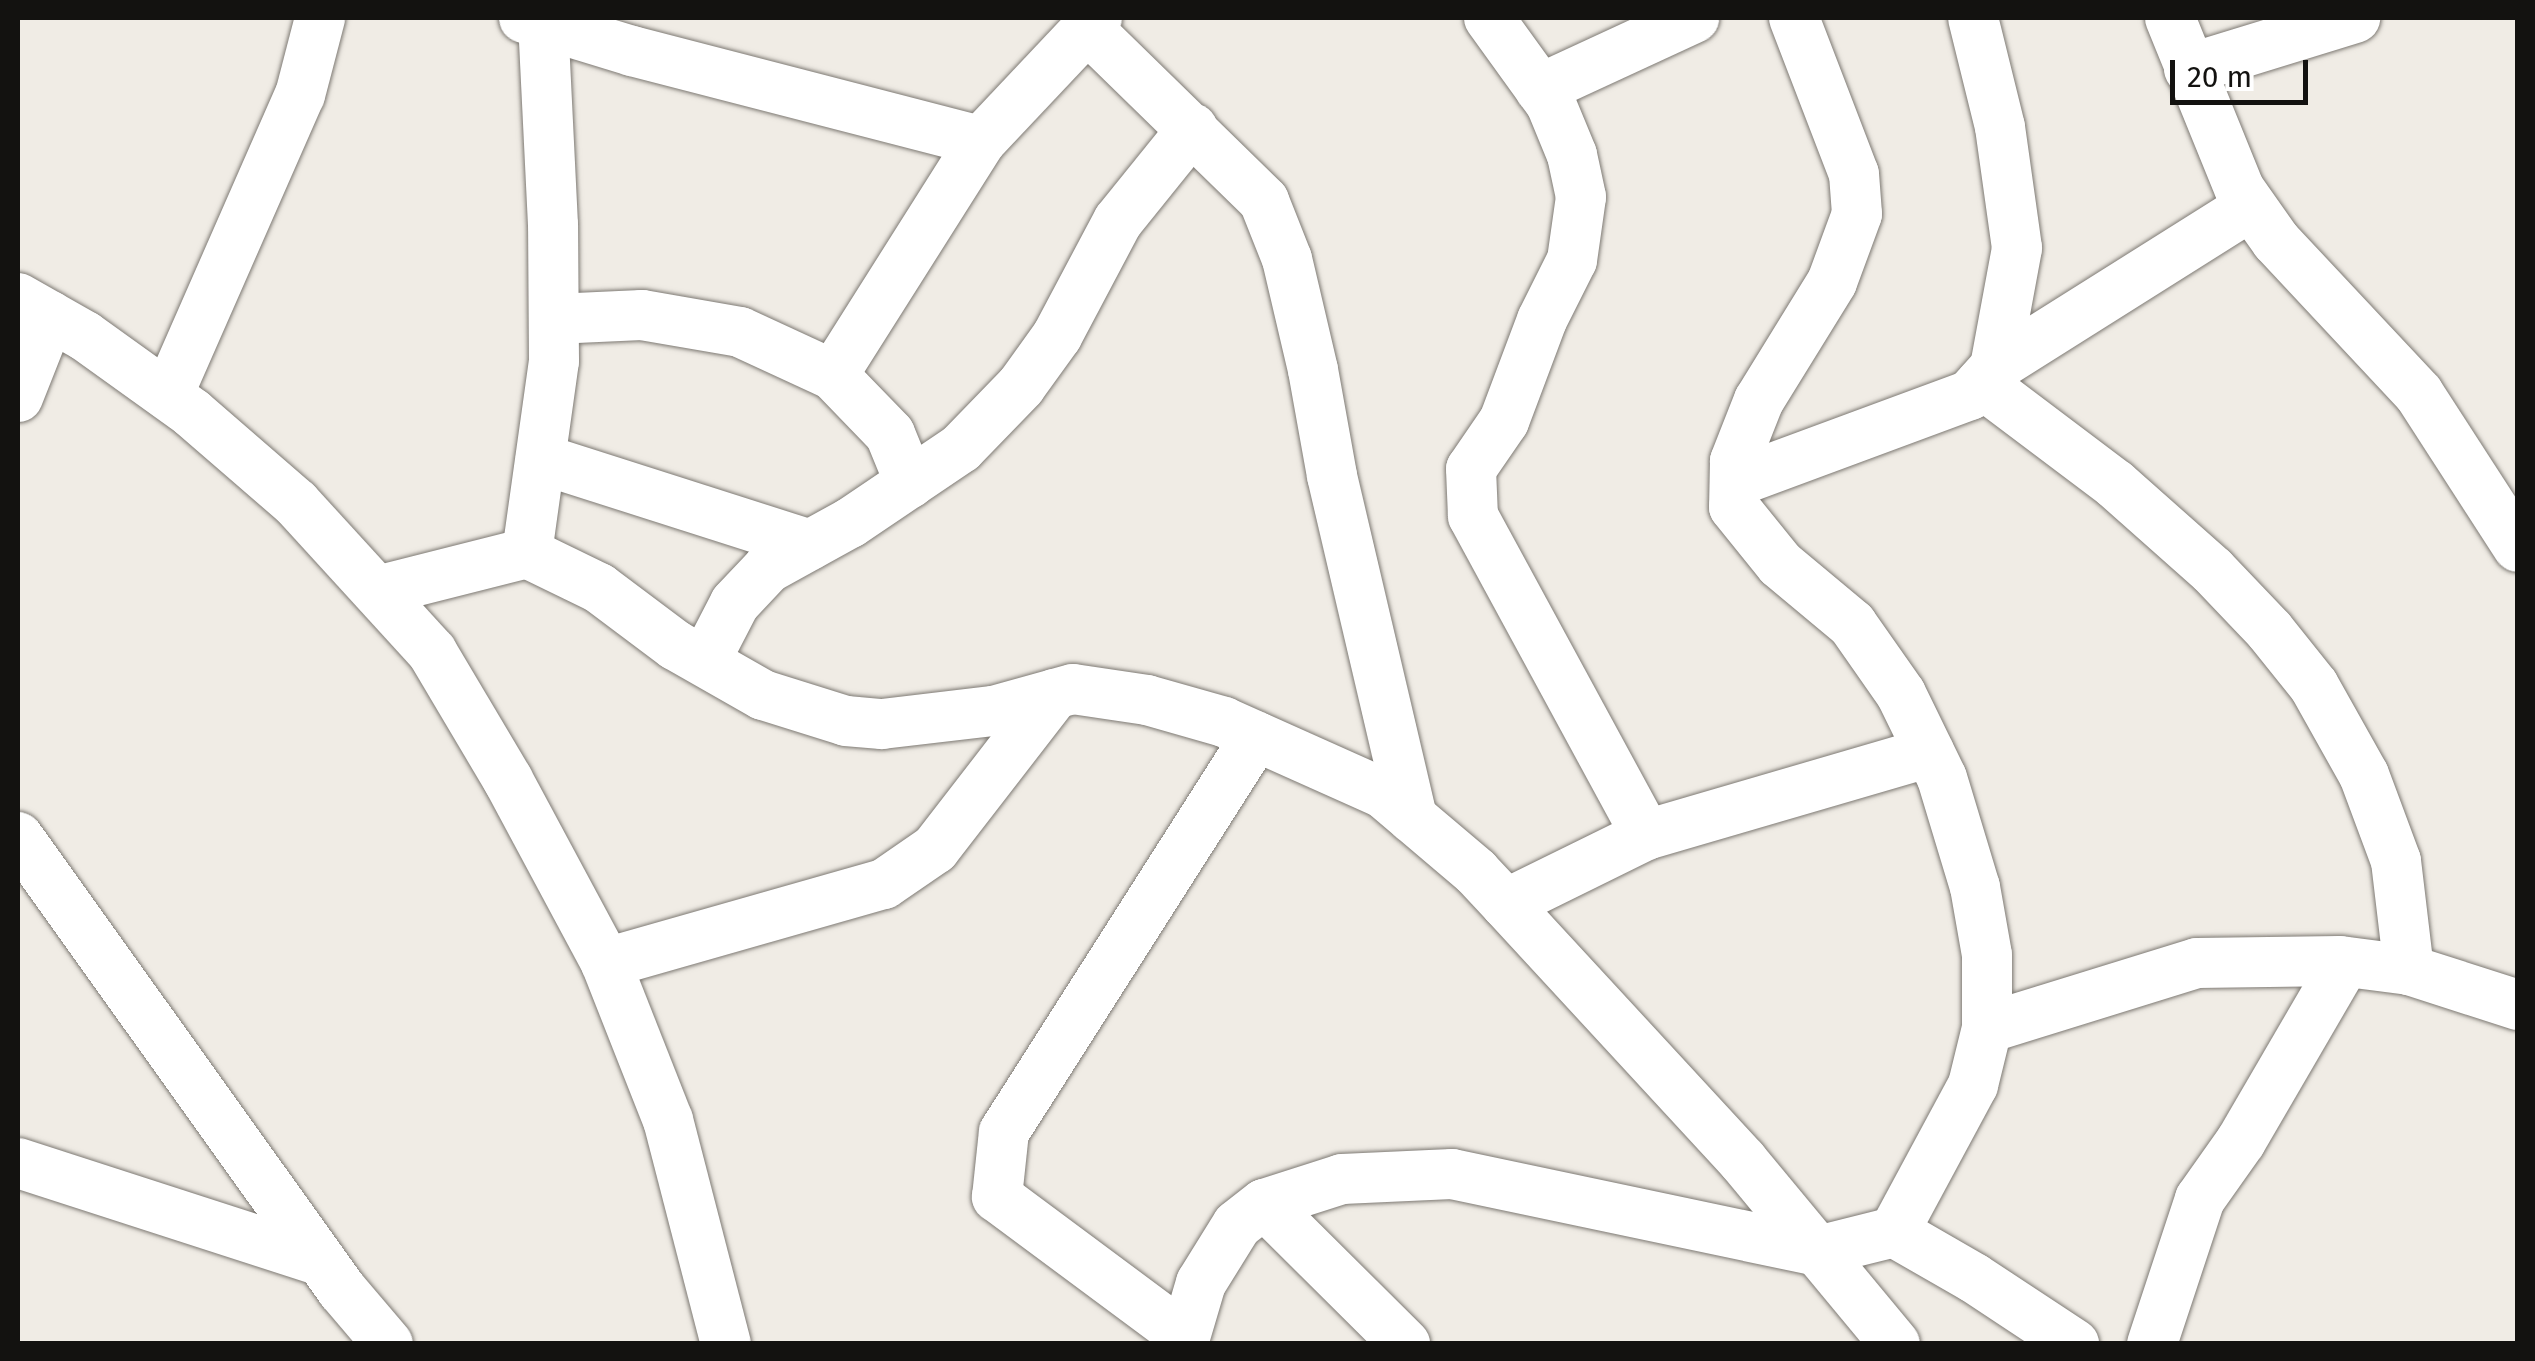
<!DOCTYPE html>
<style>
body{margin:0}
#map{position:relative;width:2535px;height:1361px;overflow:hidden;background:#f0ece5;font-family:"Fira Sans",sans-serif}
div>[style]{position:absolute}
.roads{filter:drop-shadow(0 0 2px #7d7973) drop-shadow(0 0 2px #7d7973)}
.minor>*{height:50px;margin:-25px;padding:0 25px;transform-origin:25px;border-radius:25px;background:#fff}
span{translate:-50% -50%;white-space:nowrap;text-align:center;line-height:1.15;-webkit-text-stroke:10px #fff;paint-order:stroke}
.frame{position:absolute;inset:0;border:20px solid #131210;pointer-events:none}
.scale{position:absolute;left:2170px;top:60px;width:138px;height:45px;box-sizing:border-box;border:5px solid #131210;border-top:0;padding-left:12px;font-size:30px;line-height:35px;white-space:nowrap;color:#131210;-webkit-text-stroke:8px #fff;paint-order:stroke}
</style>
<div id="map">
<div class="roads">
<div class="minor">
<div style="left:524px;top:18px;width:113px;rotate:17deg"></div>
<div style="left:632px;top:51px;width:360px;rotate:14.5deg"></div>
<div style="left:1489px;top:18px;width:106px;rotate:54.2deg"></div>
<div style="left:1551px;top:104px;width:55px;rotate:67.6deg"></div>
<div style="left:1572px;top:155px;width:43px;rotate:77.9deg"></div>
<div style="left:1581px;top:197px;width:64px;rotate:98.1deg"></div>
<div style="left:1572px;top:260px;width:67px;rotate:116.6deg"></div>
<div style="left:1542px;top:320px;width:108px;rotate:110.6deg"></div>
<div style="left:1504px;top:421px;width:58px;rotate:124.5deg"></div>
<div style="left:1471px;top:469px;width:47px;rotate:87.6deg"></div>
<div style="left:1473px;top:516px;width:363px;rotate:61.5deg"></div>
<div style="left:1794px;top:18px;width:167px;rotate:69deg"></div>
<div style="left:1854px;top:174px;width:40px;rotate:85.7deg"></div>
<div style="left:1857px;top:214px;width:72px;rotate:110.2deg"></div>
<div style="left:1832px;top:282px;width:139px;rotate:121.7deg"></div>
<div style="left:1759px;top:400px;width:66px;rotate:111.5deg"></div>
<div style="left:1735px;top:461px;width:46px;rotate:91.2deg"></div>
<div style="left:1734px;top:507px;width:73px;rotate:51.1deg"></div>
<div style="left:1780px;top:564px;width:94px;rotate:39.8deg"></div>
<div style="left:1852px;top:624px;width:85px;rotate:55deg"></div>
<div style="left:1901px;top:694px;width:93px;rotate:64deg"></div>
<div style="left:1942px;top:778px;width:114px;rotate:73.2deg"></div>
<div style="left:1975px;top:887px;width:69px;rotate:80deg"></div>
<div style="left:1987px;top:955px;width:73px;rotate:90deg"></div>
<div style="left:1987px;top:1028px;width:59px;rotate:103.8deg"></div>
<div style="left:1973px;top:1085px;width:167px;rotate:118.3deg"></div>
<div style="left:2170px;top:18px;width:186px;rotate:67.9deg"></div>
<div style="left:2240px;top:190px;width:62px;rotate:54.8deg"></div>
<div style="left:2276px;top:241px;width:209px;rotate:46.9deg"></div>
<div style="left:2419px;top:394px;width:182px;rotate:57.1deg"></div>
<div style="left:1088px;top:29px;width:246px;rotate:44.3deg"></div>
<div style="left:1264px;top:201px;width:62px;rotate:68.4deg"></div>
<div style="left:1287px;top:259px;width:114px;rotate:76.8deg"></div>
<div style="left:1313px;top:370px;width:108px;rotate:79.8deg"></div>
<div style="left:1332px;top:476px;width:351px;rotate:76.8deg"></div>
<div style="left:2189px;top:69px;width:174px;rotate:-17.1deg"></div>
<div style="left:1540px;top:89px;width:170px;rotate:-24.8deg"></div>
<div style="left:18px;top:298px;width:77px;rotate:29.6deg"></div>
<div style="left:85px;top:336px;width:132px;rotate:35.7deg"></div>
<div style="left:192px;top:413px;width:138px;rotate:40.9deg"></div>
<div style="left:296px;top:503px;width:202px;rotate:47.6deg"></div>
<div style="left:432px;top:652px;width:149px;rotate:59.3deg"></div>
<div style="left:508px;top:780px;width:208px;rotate:61.8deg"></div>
<div style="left:606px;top:963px;width:169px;rotate:68.5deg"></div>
<div style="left:668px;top:1120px;width:231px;rotate:75.5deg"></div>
<div style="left:554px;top:319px;width:88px;rotate:-2.6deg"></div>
<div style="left:642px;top:315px;width:99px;rotate:9.8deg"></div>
<div style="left:740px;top:332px;width:102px;rotate:24.8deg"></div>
<div style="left:833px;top:375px;width:82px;rotate:46deg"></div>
<div style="left:890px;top:434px;width:53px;rotate:67.8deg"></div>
<div style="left:1995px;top:367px;width:302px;rotate:-32.2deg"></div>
<div style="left:833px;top:375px;width:277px;rotate:-57.7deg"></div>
<div style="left:981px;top:141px;width:169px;rotate:-46.7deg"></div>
<div style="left:1981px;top:383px;width:168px;rotate:37deg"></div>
<div style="left:2115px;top:484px;width:130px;rotate:41.6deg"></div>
<div style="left:2212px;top:570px;width:84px;rotate:46.4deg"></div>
<div style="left:2270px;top:631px;width:70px;rotate:51.3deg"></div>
<div style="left:2314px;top:686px;width:102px;rotate:60.7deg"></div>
<div style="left:2364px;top:775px;width:92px;rotate:69.6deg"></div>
<div style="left:2396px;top:861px;width:110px;rotate:83.2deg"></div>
<div style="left:168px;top:395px;width:328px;rotate:-66.3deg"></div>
<div style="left:300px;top:95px;width:80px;rotate:-75.4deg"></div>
<div style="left:18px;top:397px;width:87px;rotate:-68.4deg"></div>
<div style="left:541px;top:459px;width:282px;rotate:17.7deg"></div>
<div style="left:1735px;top:482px;width:251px;rotate:-20.3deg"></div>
<div style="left:1970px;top:395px;width:38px;rotate:-48deg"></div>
<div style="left:1995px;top:367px;width:121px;rotate:-79.5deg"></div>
<div style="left:2017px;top:248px;width:122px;rotate:-98deg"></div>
<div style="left:2000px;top:127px;width:112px;rotate:-103.9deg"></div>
<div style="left:527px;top:553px;width:194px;rotate:-82deg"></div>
<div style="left:554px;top:361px;width:136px;rotate:-90.4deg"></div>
<div style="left:553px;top:225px;width:207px;rotate:-92.8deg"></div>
<div style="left:377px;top:591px;width:155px;rotate:-14.2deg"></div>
<div style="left:527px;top:553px;width:80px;rotate:25.9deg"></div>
<div style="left:599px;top:588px;width:95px;rotate:36.9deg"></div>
<div style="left:675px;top:645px;width:101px;rotate:29.6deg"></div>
<div style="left:763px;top:695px;width:87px;rotate:17.4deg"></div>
<div style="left:846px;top:721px;width:36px;rotate:5deg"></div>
<div style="left:882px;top:724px;width:112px;rotate:-6.7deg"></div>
<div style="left:993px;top:711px;width:83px;rotate:-15.4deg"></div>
<div style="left:1073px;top:689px;width:75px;rotate:8.5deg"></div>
<div style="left:1147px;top:700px;width:80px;rotate:15.9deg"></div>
<div style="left:1224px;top:722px;width:174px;rotate:24.1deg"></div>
<div style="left:1383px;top:793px;width:122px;rotate:40.3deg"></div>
<div style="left:1476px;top:872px;width:44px;rotate:46.8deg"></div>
<div style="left:1506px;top:904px;width:350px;rotate:47.3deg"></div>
<div style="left:1743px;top:1161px;width:238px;rotate:50.3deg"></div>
<div style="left:705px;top:661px;width:65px;rotate:-62.7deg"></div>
<div style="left:735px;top:603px;width:48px;rotate:-46.7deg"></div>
<div style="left:768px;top:568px;width:94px;rotate:-28.8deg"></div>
<div style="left:850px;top:523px;width:134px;rotate:-34deg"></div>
<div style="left:961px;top:448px;width:86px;rotate:-45.9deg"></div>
<div style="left:1021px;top:386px;width:62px;rotate:-54.2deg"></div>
<div style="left:1057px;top:336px;width:130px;rotate:-62.1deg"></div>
<div style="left:1118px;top:221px;width:119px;rotate:-51.1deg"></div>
<div style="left:18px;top:837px;width:557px;rotate:54.43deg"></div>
<div style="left:342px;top:1290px;width:71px;rotate:49.6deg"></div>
<div style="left:1506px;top:904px;width:156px;rotate:-26.2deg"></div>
<div style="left:1646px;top:835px;width:295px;rotate:-16.3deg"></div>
<div style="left:606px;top:963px;width:289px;rotate:-15.9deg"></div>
<div style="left:884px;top:884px;width:62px;rotate:-34.5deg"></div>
<div style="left:935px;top:849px;width:196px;rotate:-52.3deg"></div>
<div style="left:1987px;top:1028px;width:220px;rotate:-17.2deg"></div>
<div style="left:2197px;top:963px;width:143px;rotate:-0.8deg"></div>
<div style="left:2340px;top:961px;width:70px;rotate:7.4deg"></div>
<div style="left:2409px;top:970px;width:114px;rotate:17.8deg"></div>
<div style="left:18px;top:1163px;width:318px;rotate:17.9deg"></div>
<div style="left:1264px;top:1204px;width:199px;rotate:44.8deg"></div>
<div style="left:1183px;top:1335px;width:232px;rotate:-143.4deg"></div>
<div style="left:997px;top:1197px;width:65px;rotate:-83.9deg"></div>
<div style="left:1004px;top:1132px;width:469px;rotate:-57.5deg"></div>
<div style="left:1183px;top:1344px;width:64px;rotate:-73.6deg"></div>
<div style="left:1201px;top:1283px;width:68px;rotate:-58.2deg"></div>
<div style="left:1237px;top:1225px;width:34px;rotate:-38deg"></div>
<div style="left:1264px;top:1204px;width:82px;rotate:-17.8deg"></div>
<div style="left:1342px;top:1179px;width:110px;rotate:-2.6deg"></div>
<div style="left:1452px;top:1174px;width:374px;rotate:11.9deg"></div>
<div style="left:1818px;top:1251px;width:78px;rotate:-14deg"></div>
<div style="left:1894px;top:1232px;width:92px;rotate:29.9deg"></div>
<div style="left:1974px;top:1278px;width:120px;rotate:33.4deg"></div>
<div style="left:2152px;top:1344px;width:153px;rotate:-71.7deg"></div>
<div style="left:2200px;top:1199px;width:71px;rotate:-54.7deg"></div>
<div style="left:2241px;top:1141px;width:207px;rotate:-59.8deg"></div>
</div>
</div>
<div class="frame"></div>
<div class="scale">20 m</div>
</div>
